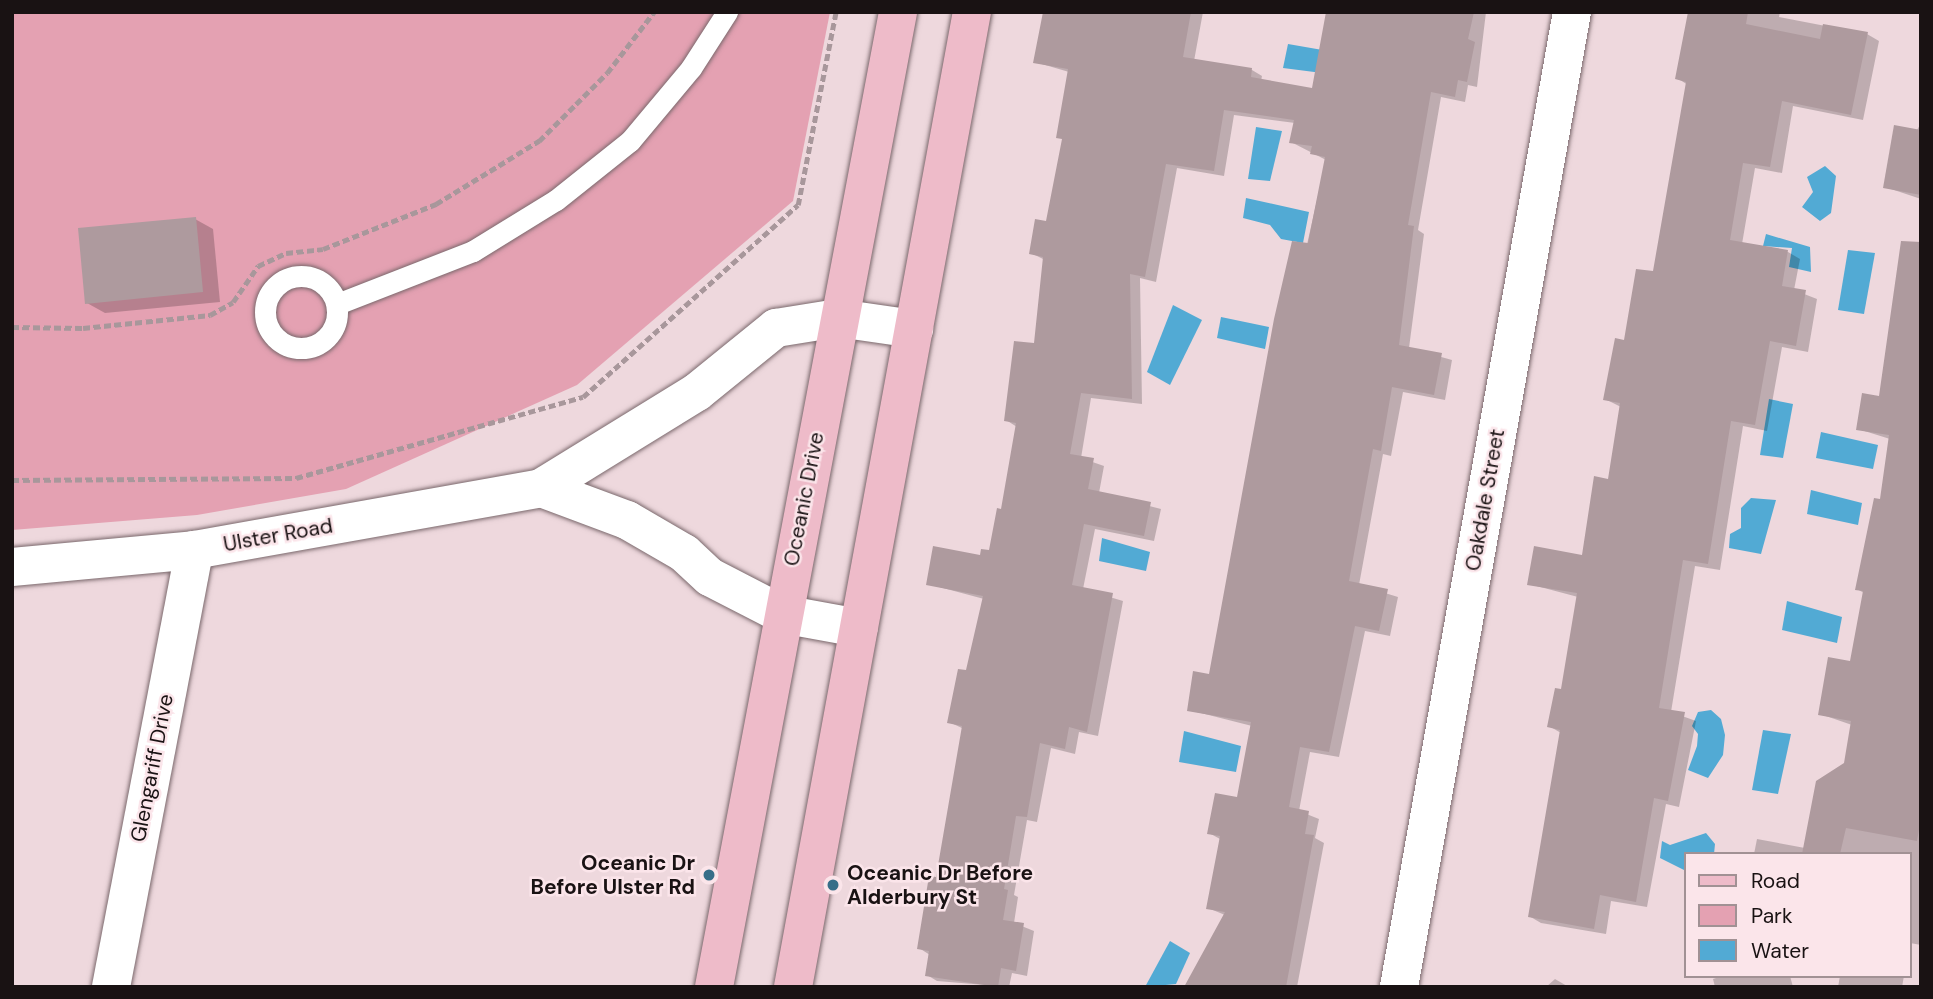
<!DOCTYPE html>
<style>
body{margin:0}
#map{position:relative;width:1933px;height:999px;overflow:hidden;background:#eed8dd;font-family:"DM Sans",sans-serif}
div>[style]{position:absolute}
.green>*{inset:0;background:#e4a1b2}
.water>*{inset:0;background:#52aad4}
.shadow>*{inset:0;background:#0003}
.building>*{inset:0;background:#ae9a9e}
.path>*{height:4.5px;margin-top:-2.25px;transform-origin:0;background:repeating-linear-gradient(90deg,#a8979b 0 7px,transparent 0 10.5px)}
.roads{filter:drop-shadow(0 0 2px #7a686c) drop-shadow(0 0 2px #7a686c)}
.lane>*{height:21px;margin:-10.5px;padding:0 10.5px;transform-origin:10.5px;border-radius:10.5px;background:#fff}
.lane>.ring{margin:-10.5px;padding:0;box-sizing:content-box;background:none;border:21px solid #fff;border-radius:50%}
.street>*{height:38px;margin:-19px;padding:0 19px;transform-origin:19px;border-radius:19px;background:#fff}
.primary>*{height:38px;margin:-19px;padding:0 19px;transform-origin:19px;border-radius:19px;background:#eebbc9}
.dots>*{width:19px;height:19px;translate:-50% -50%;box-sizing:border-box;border:4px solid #fbe5ea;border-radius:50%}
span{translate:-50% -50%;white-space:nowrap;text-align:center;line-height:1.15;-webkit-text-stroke:5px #fbe5ea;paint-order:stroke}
.street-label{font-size:21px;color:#191213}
.poi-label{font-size:21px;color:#191213;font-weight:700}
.right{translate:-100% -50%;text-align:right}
.left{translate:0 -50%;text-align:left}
.frame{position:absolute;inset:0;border:14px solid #191213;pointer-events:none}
.legend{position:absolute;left:1684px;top:852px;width:228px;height:126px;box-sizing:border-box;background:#fbe5ea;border:2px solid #a19194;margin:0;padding:9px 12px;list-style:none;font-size:21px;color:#191213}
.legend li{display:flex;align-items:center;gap:14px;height:35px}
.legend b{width:35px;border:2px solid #a19194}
</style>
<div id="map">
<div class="green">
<div style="clip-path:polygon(12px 12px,830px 12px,793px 201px,577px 385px,346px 489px,197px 515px,12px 530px)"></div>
</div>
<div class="water">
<div style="clip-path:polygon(1288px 44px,1334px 52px,1330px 74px,1283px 68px)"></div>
<div style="clip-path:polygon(1256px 127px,1282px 131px,1270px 181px,1248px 179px)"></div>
<div style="clip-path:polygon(1825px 166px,1836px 176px,1831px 213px,1820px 221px,1802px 207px,1813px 192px,1807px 177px)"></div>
<div style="clip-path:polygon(1246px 198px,1309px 212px,1303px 243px,1281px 239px,1270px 225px,1243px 218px)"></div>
<div style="clip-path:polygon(1766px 234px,1810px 247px,1811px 272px,1789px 267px,1792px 248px,1763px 246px)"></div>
<div style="clip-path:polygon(1848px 250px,1875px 253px,1864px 314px,1838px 310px)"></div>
<div style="clip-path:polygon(1173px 305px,1202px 320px,1170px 385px,1147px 372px)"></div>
<div style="clip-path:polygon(1221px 317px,1269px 327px,1265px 349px,1217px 338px)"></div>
<div style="clip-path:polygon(1769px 399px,1793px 404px,1783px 458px,1760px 455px)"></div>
<div style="clip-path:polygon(1821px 432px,1878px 445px,1873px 469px,1816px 458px)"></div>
<div style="clip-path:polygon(1811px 490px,1862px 503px,1858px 525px,1807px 514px)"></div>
<div style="clip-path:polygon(1751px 498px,1776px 500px,1761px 554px,1729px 548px,1730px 534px,1741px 528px,1741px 508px)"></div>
<div style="clip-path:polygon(1102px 538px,1150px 552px,1146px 571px,1099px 561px)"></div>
<div style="clip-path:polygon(1787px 601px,1842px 617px,1837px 643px,1782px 630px)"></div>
<div style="clip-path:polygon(1711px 710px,1721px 719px,1725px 735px,1723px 755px,1708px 778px,1688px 770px,1697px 746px,1698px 734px,1692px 726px,1698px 712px)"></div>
<div style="clip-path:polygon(1763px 730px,1791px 734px,1778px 794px,1752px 790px)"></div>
<div style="clip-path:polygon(1184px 731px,1241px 746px,1236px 772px,1179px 762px)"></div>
<div style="clip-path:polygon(1706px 833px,1715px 844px,1714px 854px,1686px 854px,1686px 871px,1660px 858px,1662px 841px,1670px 845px)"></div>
<div style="clip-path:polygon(1170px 941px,1190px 953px,1176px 984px,1145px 987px)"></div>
</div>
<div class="shadow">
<div style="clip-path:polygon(1087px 12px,1203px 12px,1194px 61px,1252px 70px,1262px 76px,1261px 81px,1314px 90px,1327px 12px,1486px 12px,1477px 87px,1468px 85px,1465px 102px,1441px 97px,1418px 230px,1424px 234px,1409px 348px,1452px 360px,1445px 400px,1403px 392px,1391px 456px,1383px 454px,1359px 585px,1398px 597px,1390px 636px,1365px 631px,1339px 757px,1310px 752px,1299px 811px,1319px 819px,1315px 838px,1324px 843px,1297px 987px,1186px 987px,1225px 915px,1208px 908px,1220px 839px,1209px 833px,1239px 800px,1252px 726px,1189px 710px,1210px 676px,1326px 160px,1291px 142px,1295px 123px,1234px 115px,1224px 176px,1177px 168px,1156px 282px,1140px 278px,1142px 404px,1091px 398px,1081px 458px,1104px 466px,1099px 493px,1161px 509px,1154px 541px,1095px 529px,1083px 589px,1123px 601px,1098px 736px,1079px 732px,1075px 754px,1051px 748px,1037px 822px,1027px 820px,1014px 895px,1018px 897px,1014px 923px,1034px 931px,1027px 976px,1012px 973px,1009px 987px,937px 981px,927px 975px,930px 955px,919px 948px,937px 879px,964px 729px,949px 722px,967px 672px,984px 599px,928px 584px,991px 552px,1002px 511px,1017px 427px,1006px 420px,1035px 345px,1045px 260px,1031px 253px,1048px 223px,1064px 140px,1069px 72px,1035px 62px)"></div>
<div style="clip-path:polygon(1690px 12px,1780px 12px,1779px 17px,1867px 34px,1879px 41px,1863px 120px,1793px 106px,1782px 173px,1755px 168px,1742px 244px,1788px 252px,1800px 259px,1794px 290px,1817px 299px,1808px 352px,1782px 347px,1767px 431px,1743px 426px,1720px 570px,1695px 566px,1671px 712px,1696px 721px,1679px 807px,1666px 804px,1647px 907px,1611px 901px,1606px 934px,1541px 923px,1529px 916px,1561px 733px,1549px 726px,1563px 691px,1578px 597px,1529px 584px,1583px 557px,1609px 481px,1621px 407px,1605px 399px,1654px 273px,1688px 85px,1677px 78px)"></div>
<div style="clip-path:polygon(1921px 123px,1921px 199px,1885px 187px)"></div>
<div style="clip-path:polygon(195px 219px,213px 229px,220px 302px,105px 313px,87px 303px)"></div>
<div style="clip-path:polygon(1921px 253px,1921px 945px,1910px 943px,1910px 854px,1754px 854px,1757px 839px,1805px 848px,1845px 764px,1852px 725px,1820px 714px,1852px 663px,1864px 593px,1857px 589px,1881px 501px,1890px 439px,1858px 429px,1881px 398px)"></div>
<div style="clip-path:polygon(1722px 976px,1790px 976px,1793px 987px,1715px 987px,1713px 979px)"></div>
<div style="clip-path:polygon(1840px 976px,1904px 976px,1902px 987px,1838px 987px)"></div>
<div style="clip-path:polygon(1555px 979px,1567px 986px,1568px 987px,1546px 987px)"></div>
</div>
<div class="building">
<div style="clip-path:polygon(1043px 12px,1191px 12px,1183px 57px,1252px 68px,1251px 77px,1312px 88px,1326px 12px,1474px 12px,1468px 39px,1475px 42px,1467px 82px,1458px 80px,1455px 97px,1431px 92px,1408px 225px,1414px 226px,1399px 345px,1442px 353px,1434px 395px,1392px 387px,1381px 451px,1373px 449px,1349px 581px,1388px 589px,1379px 631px,1355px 626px,1329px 752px,1300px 747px,1289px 807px,1309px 811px,1305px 834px,1314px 835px,1286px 987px,1184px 987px,1225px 912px,1206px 909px,1220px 836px,1207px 834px,1215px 793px,1237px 797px,1251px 722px,1187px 711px,1193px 671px,1209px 674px,1274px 319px,1292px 241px,1308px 243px,1325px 157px,1310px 154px,1312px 146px,1289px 143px,1294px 120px,1224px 110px,1214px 171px,1166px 164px,1145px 277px,1130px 274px,1132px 399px,1081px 393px,1070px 454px,1094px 458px,1088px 489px,1151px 502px,1144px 536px,1084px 524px,1072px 585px,1113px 593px,1087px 732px,1069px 727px,1065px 749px,1040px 743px,1027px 817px,1016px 816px,1004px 889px,1008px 890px,1003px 920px,1024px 923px,1016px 971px,1001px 968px,998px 987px,925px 976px,929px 951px,917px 949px,929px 876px,936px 877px,962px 726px,947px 723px,958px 669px,966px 670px,983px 596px,926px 585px,933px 546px,980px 555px,981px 549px,989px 550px,997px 508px,1001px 509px,1016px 423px,1004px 421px,1014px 341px,1034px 343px,1043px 257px,1029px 254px,1035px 219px,1046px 221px,1062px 139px,1056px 138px,1068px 69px,1033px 63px)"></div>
<div style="clip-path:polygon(1688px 12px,1748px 12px,1746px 24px,1820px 39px,1823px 24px,1868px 32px,1851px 115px,1782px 101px,1770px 167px,1743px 163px,1730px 240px,1788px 250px,1782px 286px,1806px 290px,1796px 346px,1770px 341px,1755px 425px,1731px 421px,1708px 564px,1683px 560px,1659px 708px,1685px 712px,1668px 801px,1654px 798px,1636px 902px,1600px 895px,1594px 929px,1528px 917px,1560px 730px,1547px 727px,1555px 688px,1561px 689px,1577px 593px,1527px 585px,1534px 546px,1582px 555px,1594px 476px,1608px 479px,1620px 403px,1603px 400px,1615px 338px,1624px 340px,1636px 269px,1653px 271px,1686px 82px,1675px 79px)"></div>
<div style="clip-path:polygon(1894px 125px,1921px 130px,1921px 195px,1883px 188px)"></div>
<div style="clip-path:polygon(196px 217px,203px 292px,85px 304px,78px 228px)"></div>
<div style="clip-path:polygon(1901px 241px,1921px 242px,1921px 818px,1917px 841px,1846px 828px,1840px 854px,1802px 854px,1816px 781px,1844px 763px,1851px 721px,1818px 715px,1828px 657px,1850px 661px,1863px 591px,1855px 590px,1874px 498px,1880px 499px,1889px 435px,1856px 430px,1862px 393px,1879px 396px)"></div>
</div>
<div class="path">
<div style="left:12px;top:327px;width:71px;rotate:0.8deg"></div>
<div style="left:83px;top:328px;width:128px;rotate:-5.8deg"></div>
<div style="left:210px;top:315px;width:26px;rotate:-29deg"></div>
<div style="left:233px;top:302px;width:44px;rotate:-55.2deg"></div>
<div style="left:258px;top:266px;width:31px;rotate:-25deg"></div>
<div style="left:286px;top:253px;width:37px;rotate:-6deg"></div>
<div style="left:323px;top:249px;width:122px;rotate:-21.7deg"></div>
<div style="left:436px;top:204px;width:121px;rotate:-31.5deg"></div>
<div style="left:539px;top:141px;width:96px;rotate:-45deg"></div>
<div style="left:607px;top:73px;width:77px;rotate:-52.4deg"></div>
<div style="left:12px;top:480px;width:284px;rotate:-0.4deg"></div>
<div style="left:296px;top:478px;width:298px;rotate:-15.8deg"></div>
<div style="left:583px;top:397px;width:288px;rotate:-41.8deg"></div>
<div style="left:798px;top:205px;width:197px;rotate:-78.9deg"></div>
</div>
<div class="roads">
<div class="lane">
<div class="ring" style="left:265px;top:276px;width:51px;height:51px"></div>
<div style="left:337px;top:304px;width:146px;rotate:-21.3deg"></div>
<div style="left:473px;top:251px;width:97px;rotate:-31.6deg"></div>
<div style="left:556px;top:200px;width:95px;rotate:-38.6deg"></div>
<div style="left:630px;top:141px;width:95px;rotate:-50.1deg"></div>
<div style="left:691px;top:68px;width:67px;rotate:-57.3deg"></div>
</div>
<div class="street">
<div style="left:541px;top:488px;width:92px;rotate:20.4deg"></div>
<div style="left:627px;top:520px;width:66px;rotate:30.1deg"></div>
<div style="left:684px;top:553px;width:35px;rotate:43deg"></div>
<div style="left:710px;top:577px;width:81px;rotate:27.2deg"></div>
<div style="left:782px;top:614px;width:78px;rotate:10.3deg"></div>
<div style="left:12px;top:567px;width:183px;rotate:-5.3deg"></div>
<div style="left:194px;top:550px;width:352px;rotate:-10.1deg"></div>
<div style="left:541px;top:488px;width:183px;rotate:-31.6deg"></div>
<div style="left:697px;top:392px;width:102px;rotate:-39deg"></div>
<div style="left:776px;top:328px;width:63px;rotate:-9.2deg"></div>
<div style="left:838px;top:318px;width:77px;rotate:8.2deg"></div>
<div style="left:111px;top:987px;width:445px;rotate:-79.2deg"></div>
<div style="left:1399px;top:987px;width:990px;rotate:-79.94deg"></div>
</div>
<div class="primary">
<div style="left:714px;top:987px;width:992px;rotate:-79.31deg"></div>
<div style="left:793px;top:987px;width:991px;rotate:-79.6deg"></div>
</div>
</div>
<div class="dots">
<div style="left:709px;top:875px;background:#376e89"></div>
<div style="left:833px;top:885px;background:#376e89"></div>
</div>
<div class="street-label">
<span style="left:804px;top:499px;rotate:-79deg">Oceanic Drive</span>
<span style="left:1485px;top:500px;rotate:-80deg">Oakdale Street</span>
<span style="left:278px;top:535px;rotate:-10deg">Ulster Road</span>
<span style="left:152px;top:768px;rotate:-79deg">Glengariff Drive</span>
</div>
<div class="poi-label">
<span class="right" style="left:695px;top:875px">Oceanic Dr<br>Before Ulster Rd</span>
<span class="left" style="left:847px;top:885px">Oceanic Dr Before<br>Alderbury St</span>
</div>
<div class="frame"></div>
<ul class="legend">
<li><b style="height:9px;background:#eebbc9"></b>Road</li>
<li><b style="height:19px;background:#e4a1b2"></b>Park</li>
<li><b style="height:19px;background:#52aad4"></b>Water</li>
</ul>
</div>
